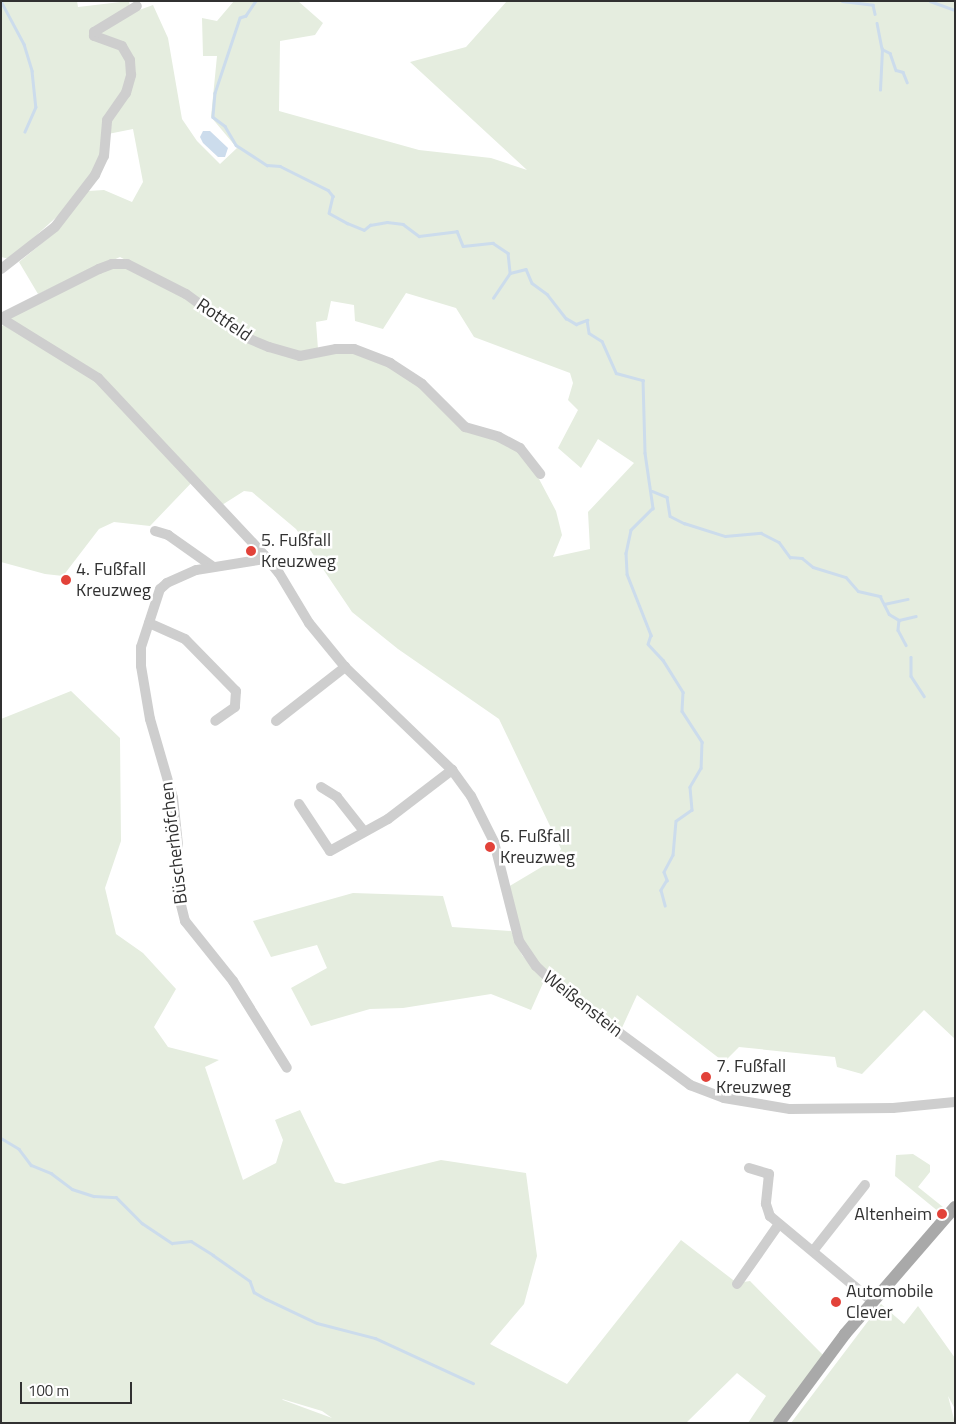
<!DOCTYPE html>
<meta charset="utf-8">
<style>
body{margin:0}
#map{position:relative;width:956px;height:1424px;overflow:hidden;background:#fff;font-family:"Titillium Web",sans-serif}
div>[style]{position:absolute}
.green>*{inset:0;background:#e5eddf}
.water>*{inset:0;background:#ccdcec}
.stream>*{height:2.5px;margin:-1.25px;padding:0 1.25px;transform-origin:1.25px;border-radius:1.25px;background:#ccdcec}
.minor>*{height:10px;margin:-5px;padding:0 5px;transform-origin:5px;border-radius:5px;background:#cecece}
.major>*{height:12px;margin:-6px;padding:0 6px;transform-origin:6px;border-radius:6px;background:#a9a9a9}
.dots>*{width:14px;height:14px;translate:-50% -50%;box-sizing:border-box;border:2px solid #fff;border-radius:50%}
span{translate:-50% -50%;white-space:nowrap;text-align:center;line-height:1.15;-webkit-text-stroke:5px #fff;paint-order:stroke}
.street-label{font-size:18px;color:#313131}
.poi-label{font-size:18px;color:#313131}
.left{translate:0 -50%;text-align:left}
.right{translate:-100% -50%;text-align:right}
.frame{position:absolute;inset:0;border:2px solid #313131;pointer-events:none}
.scale{position:absolute;left:20px;top:1382px;width:112px;height:22px;box-sizing:border-box;border:2px solid #313131;border-top:0;padding-left:6px;font-size:15px;line-height:18px;white-space:nowrap;color:#313131;-webkit-text-stroke:4px #fff;paint-order:stroke}
</style>
<div id="map">
<div class="green">
<div style="clip-path:polygon(1px 1px,77px 1px,78px 7px,129px 1px,131px 13px,153px 5px,168px 38px,182px 119px,197px 141px,220px 164px,237px 148px,211px 117px,217px 56px,203px 56px,202px 18px,217px 21px,234px 1px,298px 1px,323px 23px,315px 35px,280px 41px,279px 111px,419px 150px,491px 158px,527px 170px,410px 62px,466px 47px,507px 1px,955px 1px,955px 1039px,924px 1010px,862px 1074px,837px 1067px,835px 1057px,739px 1047px,724px 1062px,637px 995px,621px 1030px,547px 975px,526px 948px,508px 887px,555px 859px,561px 849px,499px 719px,398px 649px,352px 612px,296px 529px,252px 492px,244px 491px,222px 505px,196px 478px,150px 526px,114px 522px,99px 529px,63px 576px,45px 574px,1px 562px,1px 327px,15px 314px,42px 299px,114px 267px,129px 269px,185px 296px,244px 339px,288px 356px,300px 359px,345px 351px,376px 358px,420px 387px,464px 429px,498px 439px,518px 450px,530px 462px,556px 511px,562px 535px,553px 557px,590px 549px,588px 512px,634px 463px,598px 439px,581px 468px,558px 448px,578px 410px,568px 400px,573px 383px,570px 373px,474px 337px,456px 308px,406px 293px,383px 329px,355px 321px,354px 305px,331px 301px,327px 320px,316px 322px,318px 349px,301px 354px,246px 335px,187px 292px,120px 257px,38px 294px,19px 262px,52px 235px,88px 191px,104px 190px,132px 202px,143px 182px,133px 129px,103px 135px,98px 165px,61px 213px,10px 259px,1px 257px)"></div>
<div style="clip-path:polygon(evenodd,71px 691px,120px 738px,121px 841px,105px 888px,116px 934px,143px 953px,176px 989px,154px 1027px,168px 1047px,219px 1060px,205px 1067px,243px 1180px,276px 1163px,283px 1140px,275px 1120px,300px 1110px,335px 1182px,344px 1184px,441px 1160px,526px 1173px,537px 1256px,524px 1304px,490px 1344px,567px 1384px,681px 1240px,737px 1283px,750px 1281px,823px 1355px,774px 1423px,748px 1423px,766px 1396px,737px 1373px,686px 1423px,1px 1423px,1px 719px,71px 691px,282px 1399px,322px 1411px,332px 1418px,283px 1400px,282px 1399px)"></div>
<div style="clip-path:polygon(353px 893px,443px 896px,452px 927px,511px 931px,522px 955px,544px 981px,531px 1010px,491px 994px,403px 1008px,370px 1009px,311px 1026px,291px 988px,327px 968px,317px 945px,271px 957px,253px 921px)"></div>
<div style="clip-path:polygon(913px 1154px,930px 1165px,930px 1172px,918px 1187px,943px 1207px,939px 1212px,895px 1176px,896px 1155px)"></div>
<div style="clip-path:polygon(881px 1304px,904px 1324px,918px 1306px,955px 1358px,955px 1409px,948px 1396px,955px 1423px,791px 1423px)"></div>
</div>
<div class="water">
<div style="clip-path:polygon(203px 131px,210px 131px,228px 148px,225px 157px,218px 157px,203px 143px,200px 137px)"></div>
</div>
<div class="stream">
<div style="left:1px;top:1px;width:49px;rotate:61.9deg"></div>
<div style="left:24px;top:44px;width:28px;rotate:73deg"></div>
<div style="left:32px;top:71px;width:36px;rotate:84deg"></div>
<div style="left:36px;top:107px;width:27px;rotate:114deg"></div>
<div style="left:256px;top:1px;width:18px;rotate:124deg"></div>
<div style="left:246px;top:16px;width:6px;rotate:162deg"></div>
<div style="left:240px;top:18px;width:79px;rotate:108.4deg"></div>
<div style="left:215px;top:93px;width:24px;rotate:95deg"></div>
<div style="left:213px;top:117px;width:15px;rotate:37deg"></div>
<div style="left:225px;top:126px;width:22px;rotate:60deg"></div>
<div style="left:236px;top:145px;width:37px;rotate:33deg"></div>
<div style="left:267px;top:165px;width:13px;rotate:4deg"></div>
<div style="left:280px;top:166px;width:54px;rotate:26.6deg"></div>
<div style="left:328px;top:190px;width:8px;rotate:50deg"></div>
<div style="left:333px;top:196px;width:17px;rotate:103deg"></div>
<div style="left:329px;top:213px;width:21px;rotate:29deg"></div>
<div style="left:347px;top:223px;width:18px;rotate:22deg"></div>
<div style="left:364px;top:230px;width:8px;rotate:-40deg"></div>
<div style="left:370px;top:225px;width:17px;rotate:-10deg"></div>
<div style="left:387px;top:222px;width:16px;rotate:7deg"></div>
<div style="left:403px;top:224px;width:20px;rotate:37deg"></div>
<div style="left:419px;top:236px;width:38px;rotate:-7deg"></div>
<div style="left:457px;top:231px;width:16px;rotate:68deg"></div>
<div style="left:463px;top:246px;width:30px;rotate:-6deg"></div>
<div style="left:493px;top:243px;width:18px;rotate:34deg"></div>
<div style="left:508px;top:253px;width:20px;rotate:84deg"></div>
<div style="left:510px;top:273px;width:16px;rotate:-14deg"></div>
<div style="left:526px;top:269px;width:15px;rotate:67deg"></div>
<div style="left:532px;top:283px;width:19px;rotate:36deg"></div>
<div style="left:547px;top:294px;width:31px;rotate:52deg"></div>
<div style="left:566px;top:318px;width:12px;rotate:31deg"></div>
<div style="left:576px;top:324px;width:12px;rotate:-20deg"></div>
<div style="left:587px;top:320px;width:13px;rotate:81deg"></div>
<div style="left:589px;top:333px;width:15px;rotate:32deg"></div>
<div style="left:602px;top:341px;width:35px;rotate:66deg"></div>
<div style="left:616px;top:373px;width:28px;rotate:15deg"></div>
<div style="left:643px;top:380px;width:73px;rotate:88.4deg"></div>
<div style="left:645px;top:453px;width:56px;rotate:81.7deg"></div>
<div style="left:653px;top:508px;width:31px;rotate:135deg"></div>
<div style="left:631px;top:530px;width:24px;rotate:102deg"></div>
<div style="left:626px;top:553px;width:21px;rotate:87deg"></div>
<div style="left:627px;top:574px;width:66px;rotate:68.5deg"></div>
<div style="left:651px;top:635px;width:9px;rotate:108deg"></div>
<div style="left:648px;top:644px;width:22px;rotate:47deg"></div>
<div style="left:663px;top:660px;width:38px;rotate:58deg"></div>
<div style="left:683px;top:692px;width:19px;rotate:93deg"></div>
<div style="left:682px;top:711px;width:37px;rotate:57deg"></div>
<div style="left:702px;top:742px;width:26px;rotate:92deg"></div>
<div style="left:701px;top:768px;width:22px;rotate:120deg"></div>
<div style="left:690px;top:787px;width:23px;rotate:85deg"></div>
<div style="left:692px;top:810px;width:19px;rotate:145deg"></div>
<div style="left:676px;top:821px;width:34px;rotate:95deg"></div>
<div style="left:673px;top:855px;width:19px;rotate:118deg"></div>
<div style="left:664px;top:872px;width:9px;rotate:69deg"></div>
<div style="left:667px;top:880px;width:12px;rotate:121deg"></div>
<div style="left:661px;top:890px;width:16px;rotate:75deg"></div>
<div style="left:842px;top:1px;width:31px;rotate:7deg"></div>
<div style="left:873px;top:5px;width:9px;rotate:77deg"></div>
<div style="left:930px;top:1px;width:27px;rotate:20deg"></div>
<div style="left:877px;top:23px;width:26px;rotate:79deg"></div>
<div style="left:882px;top:49px;width:9px;rotate:27deg"></div>
<div style="left:890px;top:53px;width:18px;rotate:71deg"></div>
<div style="left:896px;top:70px;width:7px;rotate:16deg"></div>
<div style="left:903px;top:72px;width:11px;rotate:68deg"></div>
<div style="left:880px;top:90px;width:41px;rotate:-87.2deg"></div>
<div style="left:493px;top:298px;width:30px;rotate:-56deg"></div>
<div style="left:652px;top:491px;width:16px;rotate:22deg"></div>
<div style="left:667px;top:497px;width:19px;rotate:81deg"></div>
<div style="left:670px;top:516px;width:16px;rotate:27deg"></div>
<div style="left:684px;top:523px;width:43px;rotate:17.6deg"></div>
<div style="left:725px;top:536px;width:36px;rotate:-5deg"></div>
<div style="left:761px;top:533px;width:20px;rotate:27deg"></div>
<div style="left:779px;top:542px;width:19px;rotate:54deg"></div>
<div style="left:790px;top:557px;width:12px;rotate:5deg"></div>
<div style="left:802px;top:558px;width:14px;rotate:39deg"></div>
<div style="left:813px;top:567px;width:34px;rotate:17deg"></div>
<div style="left:846px;top:577px;width:18px;rotate:49deg"></div>
<div style="left:858px;top:591px;width:23px;rotate:13deg"></div>
<div style="left:880px;top:596px;width:20px;rotate:63deg"></div>
<div style="left:889px;top:614px;width:12px;rotate:31deg"></div>
<div style="left:899px;top:620px;width:10px;rotate:96deg"></div>
<div style="left:898px;top:630px;width:17px;rotate:62deg"></div>
<div style="left:884px;top:604px;width:24px;rotate:-12deg"></div>
<div style="left:899px;top:620px;width:17px;rotate:-13deg"></div>
<div style="left:911px;top:657px;width:19px;rotate:90deg"></div>
<div style="left:911px;top:676px;width:24px;rotate:57deg"></div>
<div style="left:1px;top:1138px;width:21px;rotate:31deg"></div>
<div style="left:19px;top:1149px;width:20px;rotate:53deg"></div>
<div style="left:31px;top:1165px;width:22px;rotate:22deg"></div>
<div style="left:51px;top:1173px;width:26px;rotate:37deg"></div>
<div style="left:72px;top:1189px;width:23px;rotate:18deg"></div>
<div style="left:94px;top:1196px;width:22px;rotate:3deg"></div>
<div style="left:116px;top:1197px;width:37px;rotate:45deg"></div>
<div style="left:142px;top:1223px;width:36px;rotate:34deg"></div>
<div style="left:172px;top:1243px;width:19px;rotate:-6deg"></div>
<div style="left:191px;top:1241px;width:26px;rotate:32deg"></div>
<div style="left:213px;top:1255px;width:45px;rotate:35.1deg"></div>
<div style="left:250px;top:1281px;width:12px;rotate:70deg"></div>
<div style="left:254px;top:1292px;width:14px;rotate:30deg"></div>
<div style="left:266px;top:1299px;width:56px;rotate:25.2deg"></div>
<div style="left:317px;top:1323px;width:60px;rotate:14.5deg"></div>
<div style="left:375px;top:1338px;width:108px;rotate:24.7deg"></div>
</div>
<div class="minor">
<div style="left:1px;top:269px;width:68px;rotate:-37.9deg"></div>
<div style="left:55px;top:227px;width:66px;rotate:-52.4deg"></div>
<div style="left:95px;top:175px;width:21px;rotate:-65deg"></div>
<div style="left:104px;top:156px;width:36px;rotate:-85deg"></div>
<div style="left:107px;top:120px;width:33px;rotate:-55deg"></div>
<div style="left:126px;top:93px;width:19px;rotate:-74deg"></div>
<div style="left:131px;top:75px;width:15px;rotate:-94deg"></div>
<div style="left:130px;top:60px;width:16px;rotate:-120deg"></div>
<div style="left:122px;top:46px;width:30px;rotate:-160deg"></div>
<div style="left:94px;top:36px;width:4px;rotate:-90deg"></div>
<div style="left:94px;top:32px;width:50px;rotate:-31.2deg"></div>
<div style="left:1px;top:318px;width:114px;rotate:31.7deg"></div>
<div style="left:98px;top:378px;width:244px;rotate:46.8deg"></div>
<div style="left:265px;top:556px;width:22px;rotate:51deg"></div>
<div style="left:279px;top:573px;width:58px;rotate:59deg"></div>
<div style="left:309px;top:623px;width:57px;rotate:50.7deg"></div>
<div style="left:345px;top:667px;width:149px;rotate:43.9deg"></div>
<div style="left:452px;top:770px;width:32px;rotate:54deg"></div>
<div style="left:471px;top:796px;width:51px;rotate:63.4deg"></div>
<div style="left:494px;top:842px;width:102px;rotate:75.8deg"></div>
<div style="left:519px;top:941px;width:30px;rotate:56deg"></div>
<div style="left:536px;top:966px;width:33px;rotate:44deg"></div>
<div style="left:560px;top:989px;width:162px;rotate:36.4deg"></div>
<div style="left:690px;top:1085px;width:36px;rotate:21deg"></div>
<div style="left:724px;top:1098px;width:67px;rotate:9.5deg"></div>
<div style="left:790px;top:1109px;width:103px;rotate:-0.6deg"></div>
<div style="left:893px;top:1108px;width:62px;rotate:-5.5deg"></div>
<div style="left:1px;top:318px;width:110px;rotate:-26.6deg"></div>
<div style="left:99px;top:269px;width:14px;rotate:-21deg"></div>
<div style="left:112px;top:264px;width:15px"></div>
<div style="left:127px;top:264px;width:66px;rotate:27deg"></div>
<div style="left:186px;top:294px;width:73px;rotate:36.1deg"></div>
<div style="left:245px;top:337px;width:26px;rotate:23deg"></div>
<div style="left:269px;top:347px;width:32px;rotate:16deg"></div>
<div style="left:300px;top:356px;width:37px;rotate:-11deg"></div>
<div style="left:336px;top:349px;width:18px"></div>
<div style="left:354px;top:349px;width:39px;rotate:21deg"></div>
<div style="left:390px;top:363px;width:38px;rotate:33deg"></div>
<div style="left:422px;top:384px;width:61px;rotate:45deg"></div>
<div style="left:465px;top:427px;width:35px;rotate:16deg"></div>
<div style="left:499px;top:437px;width:24px;rotate:28deg"></div>
<div style="left:520px;top:448px;width:33px;rotate:52deg"></div>
<div style="left:155px;top:531px;width:14px;rotate:17deg"></div>
<div style="left:168px;top:535px;width:54px;rotate:35.2deg"></div>
<div style="left:265px;top:556px;width:8px;rotate:150deg"></div>
<div style="left:258px;top:560px;width:63px;rotate:170.8deg"></div>
<div style="left:196px;top:570px;width:32px;rotate:156deg"></div>
<div style="left:167px;top:583px;width:9px;rotate:139deg"></div>
<div style="left:160px;top:589px;width:61px;rotate:108.1deg"></div>
<div style="left:141px;top:647px;width:19px;rotate:90deg"></div>
<div style="left:141px;top:666px;width:54px;rotate:80.4deg"></div>
<div style="left:150px;top:719px;width:82px;rotate:73.8deg"></div>
<div style="left:173px;top:798px;width:47px;rotate:83.9deg"></div>
<div style="left:178px;top:845px;width:48px;rotate:90deg"></div>
<div style="left:178px;top:893px;width:29px;rotate:76deg"></div>
<div style="left:185px;top:921px;width:77px;rotate:51.3deg"></div>
<div style="left:233px;top:981px;width:102px;rotate:58.2deg"></div>
<div style="left:149px;top:623px;width:39px;rotate:24deg"></div>
<div style="left:185px;top:639px;width:73px;rotate:45.6deg"></div>
<div style="left:236px;top:691px;width:16px;rotate:94deg"></div>
<div style="left:235px;top:707px;width:24px;rotate:145deg"></div>
<div style="left:276px;top:721px;width:88px;rotate:-38deg"></div>
<div style="left:321px;top:787px;width:19px;rotate:32deg"></div>
<div style="left:337px;top:797px;width:42px;rotate:51.8deg"></div>
<div style="left:299px;top:804px;width:56px;rotate:56.6deg"></div>
<div style="left:330px;top:851px;width:66px;rotate:-28.9deg"></div>
<div style="left:388px;top:819px;width:81px;rotate:-37.4deg"></div>
<div style="left:749px;top:1168px;width:21px;rotate:17deg"></div>
<div style="left:769px;top:1174px;width:30px;rotate:96deg"></div>
<div style="left:766px;top:1204px;width:13px;rotate:72deg"></div>
<div style="left:770px;top:1216px;width:133px;rotate:39.8deg"></div>
<div style="left:813px;top:1251px;width:84px;rotate:-51.8deg"></div>
<div style="left:737px;top:1284px;width:73px;rotate:-55deg"></div>
</div>
<div class="major">
<div style="left:779px;top:1423px;width:111px;rotate:-53.4deg"></div>
<div style="left:845px;top:1334px;width:168px;rotate:-49.1deg"></div>
</div>
<div class="dots">
<div style="left:251px;top:551px;background:#e24239"></div>
<div style="left:66px;top:580px;background:#e24239"></div>
<div style="left:490px;top:847px;background:#e24239"></div>
<div style="left:706px;top:1077px;background:#e24239"></div>
<div style="left:942px;top:1214px;background:#e24239"></div>
<div style="left:836px;top:1302px;background:#e24239"></div>
</div>
<div class="street-label">
<span style="left:224px;top:320px;rotate:34deg">Rottfeld</span>
<span style="left:174px;top:843px;rotate:-97deg">Büscherhöfchen</span>
<span style="left:583px;top:1004px;rotate:38deg">Weißenstein</span>
</div>
<div class="poi-label">
<span class="left" style="left:261px;top:551px">5. Fußfall<br>Kreuzweg</span>
<span class="left" style="left:76px;top:580px">4. Fußfall<br>Kreuzweg</span>
<span class="left" style="left:500px;top:847px">6. Fußfall<br>Kreuzweg</span>
<span class="left" style="left:716px;top:1077px">7. Fußfall<br>Kreuzweg</span>
<span class="right" style="left:932px;top:1214px">Altenheim</span>
<span class="left" style="left:846px;top:1302px">Automobile<br>Clever</span>
</div>
<div class="frame"></div>
<div class="scale">100 m</div>
</div>
